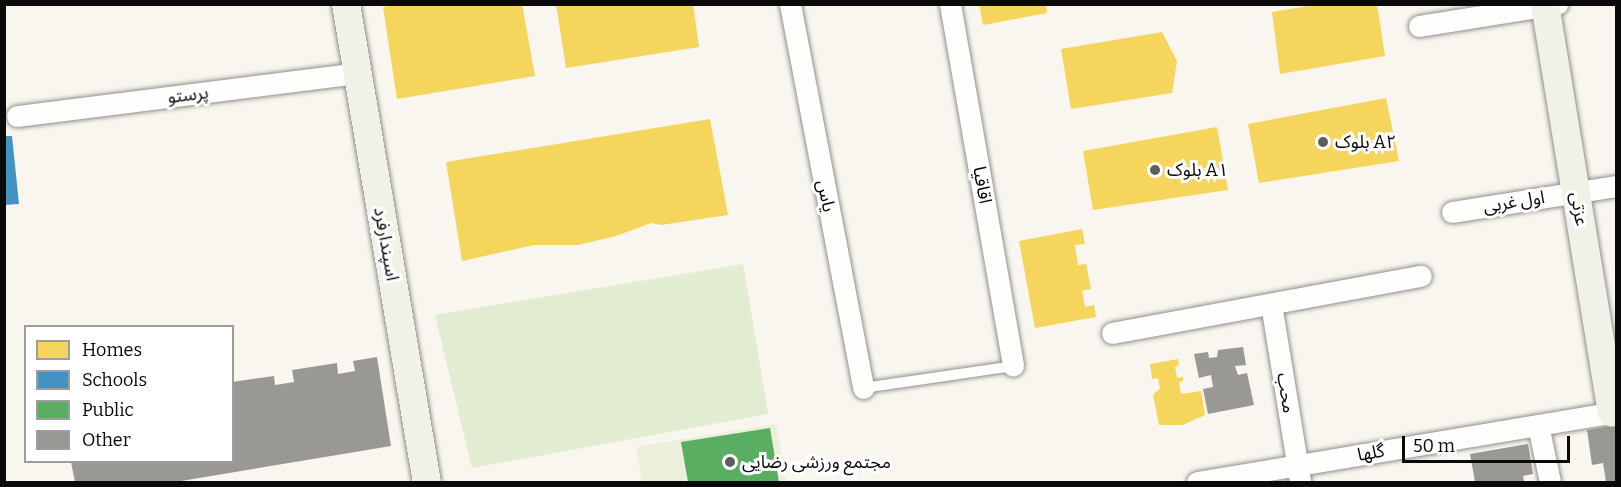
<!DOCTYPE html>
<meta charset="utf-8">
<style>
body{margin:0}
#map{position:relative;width:1621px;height:487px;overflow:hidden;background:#f8f6ee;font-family:Bitter,"Noto Sans Arabic",serif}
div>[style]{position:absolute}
.green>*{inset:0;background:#e1ecd0}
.pitch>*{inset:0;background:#eaf0d9}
.homes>*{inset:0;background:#f6d55c}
.schools>*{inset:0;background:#4393c3}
.public>*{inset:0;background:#5aae61}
.building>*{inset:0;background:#9a9894}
.roads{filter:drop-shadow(0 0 2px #91908d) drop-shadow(0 0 2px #91908d)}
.lane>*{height:10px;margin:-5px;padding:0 5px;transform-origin:5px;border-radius:5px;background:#fefefc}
.street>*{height:21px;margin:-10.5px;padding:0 10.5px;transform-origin:10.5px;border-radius:10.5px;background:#fefefc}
.secondary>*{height:28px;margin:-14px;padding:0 14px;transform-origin:14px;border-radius:14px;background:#f2f1e8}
.dots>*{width:16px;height:16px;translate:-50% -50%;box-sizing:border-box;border:3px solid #fff;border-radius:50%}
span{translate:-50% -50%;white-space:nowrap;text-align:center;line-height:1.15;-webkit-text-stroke:6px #fff;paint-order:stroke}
.street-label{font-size:18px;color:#0a0a0a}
.poi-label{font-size:18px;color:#0a0a0a}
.left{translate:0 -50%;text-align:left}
.frame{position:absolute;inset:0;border:6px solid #0a0a0a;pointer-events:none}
.legend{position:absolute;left:24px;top:325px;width:210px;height:138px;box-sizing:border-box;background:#fff;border:2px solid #9d9d9d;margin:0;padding:8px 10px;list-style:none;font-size:18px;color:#0a0a0a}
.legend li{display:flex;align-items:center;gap:12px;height:30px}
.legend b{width:30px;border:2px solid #9d9d9d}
.scale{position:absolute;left:1402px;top:436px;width:168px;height:27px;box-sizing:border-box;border:3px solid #0a0a0a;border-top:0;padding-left:8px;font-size:18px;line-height:21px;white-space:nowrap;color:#0a0a0a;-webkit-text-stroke:4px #fff;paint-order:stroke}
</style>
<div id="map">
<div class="green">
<div style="clip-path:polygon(743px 264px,768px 414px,472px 468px,435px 315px)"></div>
</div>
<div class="pitch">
<div style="clip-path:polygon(776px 424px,786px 482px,642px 482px,636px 447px)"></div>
</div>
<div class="homes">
<div style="clip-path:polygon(400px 4px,522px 4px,535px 76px,397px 99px,383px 7px)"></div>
<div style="clip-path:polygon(556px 4px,693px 4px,699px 47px,566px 68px)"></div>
<div style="clip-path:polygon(979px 4px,1046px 4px,1047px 13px,983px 25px)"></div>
<div style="clip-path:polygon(1320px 4px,1377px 4px,1385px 56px,1280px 74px,1272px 12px)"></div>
<div style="clip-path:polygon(1162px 32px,1177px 61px,1172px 93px,1071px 109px,1061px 49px)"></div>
<div style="clip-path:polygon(1386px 98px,1399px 161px,1259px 183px,1248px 124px)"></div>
<div style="clip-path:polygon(710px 119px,728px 215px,661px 225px,651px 223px,616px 236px,578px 245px,534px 245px,462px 261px,446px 162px)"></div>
<div style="clip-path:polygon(1217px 127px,1228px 190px,1093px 210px,1083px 151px)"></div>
<div style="clip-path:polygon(1082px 229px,1085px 244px,1075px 245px,1078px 265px,1086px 264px,1091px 289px,1082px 291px,1085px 307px,1094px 305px,1096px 317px,1035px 328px,1019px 241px)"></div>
<div style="clip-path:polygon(1178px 359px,1179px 365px,1175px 366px,1177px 378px,1183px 377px,1183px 381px,1179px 382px,1181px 394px,1201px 391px,1205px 415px,1183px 425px,1159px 425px,1153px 395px,1160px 388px,1158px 378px,1152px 379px,1150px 364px)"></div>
</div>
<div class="schools">
<div style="clip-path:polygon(4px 136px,12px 136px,19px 204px,4px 205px)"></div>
</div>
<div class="public">
<div style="clip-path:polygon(770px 428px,779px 482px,688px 482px,681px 442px)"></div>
</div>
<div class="building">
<div style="clip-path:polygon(1243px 347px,1246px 365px,1235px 366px,1238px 375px,1247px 373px,1254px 405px,1208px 414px,1203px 389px,1213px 387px,1211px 375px,1199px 378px,1194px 354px,1208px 352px,1209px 358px,1217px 357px,1218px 350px)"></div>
<div style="clip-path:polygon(377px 357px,391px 446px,175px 482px,75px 482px,71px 462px,232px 462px,232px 382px,274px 376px,275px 385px,294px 382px,292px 370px,337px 363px,338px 374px,355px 371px,353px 361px)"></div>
<div style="clip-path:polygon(1616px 425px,1616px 482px,1606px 482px,1603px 463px,1592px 465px,1587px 430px)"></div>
<div style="clip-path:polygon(1528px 444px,1533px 474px,1523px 476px,1524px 482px,1475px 482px,1470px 454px)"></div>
</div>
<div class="roads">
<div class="lane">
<div style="left:863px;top:388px;width:152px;rotate:-8.3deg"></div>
</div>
<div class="street">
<div style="left:790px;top:4px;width:391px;rotate:79.2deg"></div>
<div style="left:950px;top:4px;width:367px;rotate:80.1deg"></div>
<div style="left:1419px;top:26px;width:140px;rotate:-9.1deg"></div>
<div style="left:17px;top:116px;width:344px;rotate:-7.2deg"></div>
<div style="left:1452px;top:212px;width:166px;rotate:-9deg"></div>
<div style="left:1271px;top:304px;width:180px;rotate:80.7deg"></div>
<div style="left:1112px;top:333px;width:314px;rotate:-10.5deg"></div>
<div style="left:1538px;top:425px;width:58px;rotate:78.1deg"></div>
<div style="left:1197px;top:482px;width:425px;rotate:-9.5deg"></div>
</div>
<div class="secondary">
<div style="left:346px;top:4px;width:485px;rotate:80.4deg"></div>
<div style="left:1545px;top:4px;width:414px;rotate:80.7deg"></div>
</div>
</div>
<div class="dots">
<div style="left:1323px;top:142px;background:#5d5d5a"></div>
<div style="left:1155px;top:170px;background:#5d5d5a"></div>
<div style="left:730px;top:462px;background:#5d5d5a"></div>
</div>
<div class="street-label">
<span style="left:188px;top:95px;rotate:-7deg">پرستو</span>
<span style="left:982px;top:185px;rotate:80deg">اقاقیا</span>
<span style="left:826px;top:196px;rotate:79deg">یاس</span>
<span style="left:1514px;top:202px;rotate:-9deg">اول غربی</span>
<span style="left:1579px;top:209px;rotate:81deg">عزتی</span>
<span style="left:386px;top:244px;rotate:80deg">اسپندارفرد</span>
<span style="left:1286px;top:393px;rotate:81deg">محب</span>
<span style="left:1371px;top:453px;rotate:-10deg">گلها</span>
</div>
<div class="poi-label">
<span class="left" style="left:1335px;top:142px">بلوک A۲</span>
<span class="left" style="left:1167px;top:170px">بلوک A۱</span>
<span class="left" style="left:742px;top:462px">مجتمع ورزشی رضایی</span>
</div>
<div class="frame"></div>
<ul class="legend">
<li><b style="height:16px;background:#f6d55c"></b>Homes</li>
<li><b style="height:16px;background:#4393c3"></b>Schools</li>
<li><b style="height:16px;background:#5aae61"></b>Public</li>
<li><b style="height:16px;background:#9a9894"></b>Other</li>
</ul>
<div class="scale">50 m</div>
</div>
